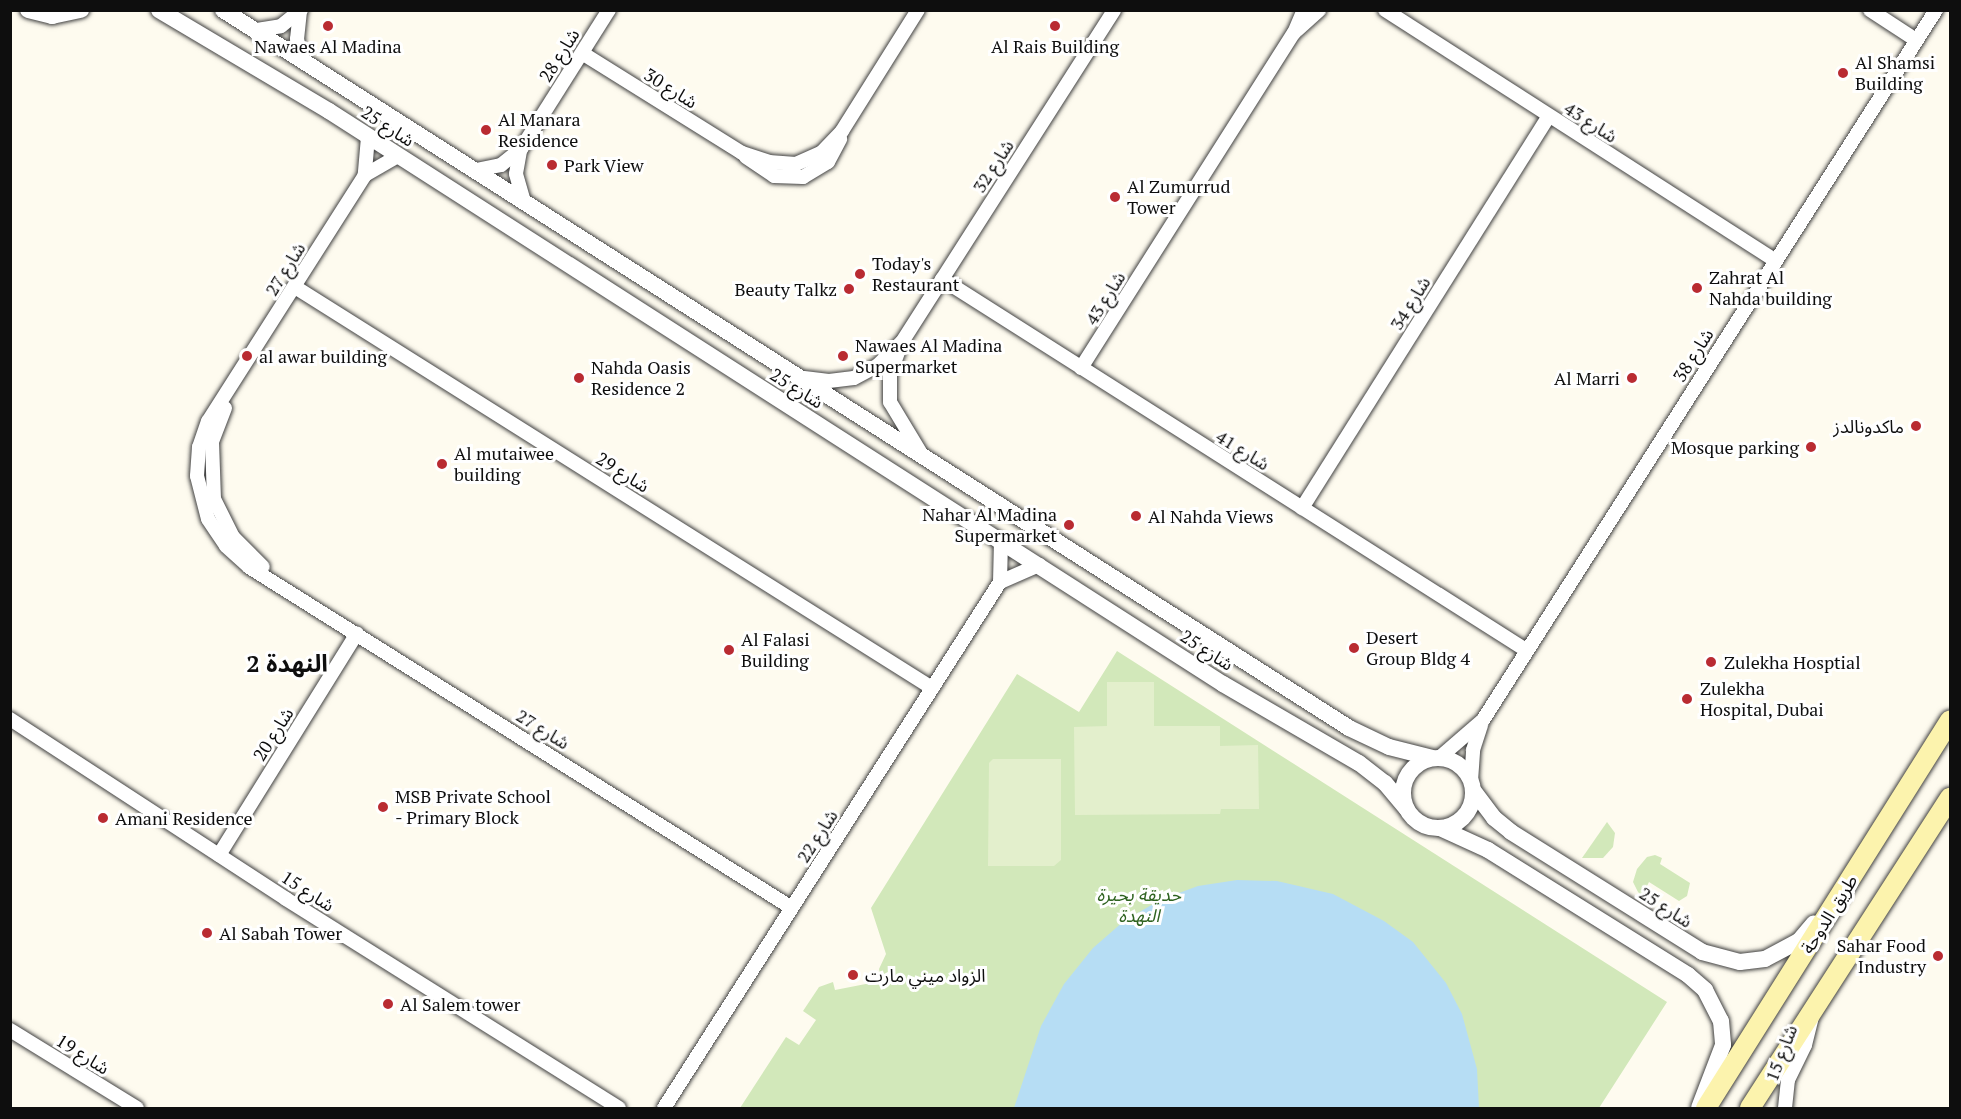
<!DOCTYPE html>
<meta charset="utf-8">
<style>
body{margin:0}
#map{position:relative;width:1961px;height:1119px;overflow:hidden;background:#fefbef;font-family:"PT Serif","Noto Sans Arabic",serif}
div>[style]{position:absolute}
.green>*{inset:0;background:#d2e8ba}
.pitch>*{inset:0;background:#e3efcc}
.water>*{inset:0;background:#b6ddf4}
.roads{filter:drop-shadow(0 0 2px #414141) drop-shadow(0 0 2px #414141)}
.minor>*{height:14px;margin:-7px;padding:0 7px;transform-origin:7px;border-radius:7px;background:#fff}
.tertiary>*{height:16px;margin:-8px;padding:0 8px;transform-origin:8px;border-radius:8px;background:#fff}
.tertiary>.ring{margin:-8px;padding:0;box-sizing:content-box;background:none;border:16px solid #fff;border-radius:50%}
.secondary>*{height:20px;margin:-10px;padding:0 10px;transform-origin:10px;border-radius:10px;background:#fcf3ad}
.dots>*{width:16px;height:16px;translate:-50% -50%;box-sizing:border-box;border:3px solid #fff;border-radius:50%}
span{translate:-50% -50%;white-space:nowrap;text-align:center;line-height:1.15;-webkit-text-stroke:6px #fff;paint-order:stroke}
.poi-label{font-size:18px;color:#0e0e0e}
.left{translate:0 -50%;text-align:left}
.right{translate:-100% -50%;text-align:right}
.street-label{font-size:18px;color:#0e0e0e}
.park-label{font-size:18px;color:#2f6320;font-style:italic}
.district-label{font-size:24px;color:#0e0e0e;font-weight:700}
.frame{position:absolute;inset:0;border:12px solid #0e0e0e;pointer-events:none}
</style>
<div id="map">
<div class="green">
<div style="clip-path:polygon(1117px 651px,1667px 1002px,1599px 1108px,740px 1108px,786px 1037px,799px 1045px,816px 1020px,803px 1011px,819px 987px,833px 982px,835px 990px,881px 981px,879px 969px,886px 954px,871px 908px,1017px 674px,1079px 712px)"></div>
<div style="clip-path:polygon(1607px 822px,1615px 833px,1613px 847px,1603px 858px,1582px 858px)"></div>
<div style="clip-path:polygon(1655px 855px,1662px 858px,1660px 864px,1690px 883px,1687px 896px,1679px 901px,1649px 882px,1642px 896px,1638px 892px,1633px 882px,1637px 869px,1647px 857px)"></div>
</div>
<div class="pitch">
<div style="clip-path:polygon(1107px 682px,1154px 682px,1154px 726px,1220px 726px,1220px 746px,1258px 745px,1259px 809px,1221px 809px,1220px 814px,1075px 815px,1074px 727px,1107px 726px)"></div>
<div style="clip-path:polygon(993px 759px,1061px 759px,1061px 860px,1054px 866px,988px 866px,989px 763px)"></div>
</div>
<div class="water">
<div style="clip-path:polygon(1237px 880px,1277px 881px,1333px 894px,1384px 921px,1413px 942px,1446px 983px,1462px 1014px,1477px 1069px,1479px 1108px,1014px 1108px,1041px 1026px,1064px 984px,1093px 948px,1124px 921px,1160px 900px,1198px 886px)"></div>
</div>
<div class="roads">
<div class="minor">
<div style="left:1385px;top:10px;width:463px;rotate:32.7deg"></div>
<div style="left:1870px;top:10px;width:55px;rotate:33.1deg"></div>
<div style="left:300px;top:11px;width:28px;rotate:96deg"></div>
<div style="left:297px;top:39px;width:18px;rotate:77deg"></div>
<div style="left:257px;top:30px;width:24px;rotate:-9deg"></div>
<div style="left:281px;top:26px;width:26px;rotate:-39deg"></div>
<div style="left:1297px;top:30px;width:30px;rotate:-42deg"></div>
<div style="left:582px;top:53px;width:189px;rotate:32deg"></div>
<div style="left:742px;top:153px;width:28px;rotate:18deg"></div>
<div style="left:769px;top:162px;width:27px;rotate:4deg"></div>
<div style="left:796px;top:164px;width:27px;rotate:-24deg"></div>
<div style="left:821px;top:153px;width:30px;rotate:-46deg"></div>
<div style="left:842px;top:131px;width:143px;rotate:-57.9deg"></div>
<div style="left:368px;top:137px;width:38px;rotate:95deg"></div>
<div style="left:365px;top:175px;width:292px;rotate:122.5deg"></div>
<div style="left:208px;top:421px;width:28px;rotate:109deg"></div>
<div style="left:199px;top:447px;width:29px;rotate:94deg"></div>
<div style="left:197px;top:476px;width:44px;rotate:75.7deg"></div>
<div style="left:208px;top:519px;width:32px;rotate:56deg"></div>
<div style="left:226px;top:546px;width:31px;rotate:42deg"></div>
<div style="left:249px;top:567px;width:641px;rotate:32.13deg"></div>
<div style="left:520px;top:151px;width:23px;rotate:100deg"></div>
<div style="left:516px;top:174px;width:26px;rotate:74deg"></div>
<div style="left:746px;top:157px;width:34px;rotate:34deg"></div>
<div style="left:774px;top:176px;width:29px;rotate:2deg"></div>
<div style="left:803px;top:177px;width:29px;rotate:-31deg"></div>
<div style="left:828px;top:162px;width:26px;rotate:-62deg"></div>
<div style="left:476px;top:170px;width:25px;rotate:-11deg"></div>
<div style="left:501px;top:165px;width:26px;rotate:-39deg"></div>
<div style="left:521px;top:149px;width:165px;rotate:-57.7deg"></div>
<div style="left:365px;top:175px;width:38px;rotate:-30deg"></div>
<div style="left:942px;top:279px;width:692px;rotate:32.43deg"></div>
<div style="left:295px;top:287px;width:753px;rotate:32.19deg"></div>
<div style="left:901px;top:344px;width:32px;rotate:110deg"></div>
<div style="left:890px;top:374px;width:28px;rotate:90deg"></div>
<div style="left:890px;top:402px;width:58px;rotate:59deg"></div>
<div style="left:1081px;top:368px;width:397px;rotate:-57.6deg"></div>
<div style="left:1294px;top:33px;width:25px;rotate:-67deg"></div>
<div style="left:804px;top:378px;width:25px;rotate:7deg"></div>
<div style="left:829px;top:381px;width:25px;rotate:-7deg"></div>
<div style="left:854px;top:378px;width:27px;rotate:-28deg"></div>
<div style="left:878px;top:365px;width:33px;rotate:-44deg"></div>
<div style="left:902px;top:342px;width:394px;rotate:-57.4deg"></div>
<div style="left:225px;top:408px;width:36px;rotate:111deg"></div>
<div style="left:212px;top:442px;width:57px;rotate:88deg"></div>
<div style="left:214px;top:499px;width:42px;rotate:63.4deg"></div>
<div style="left:233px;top:537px;width:42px;rotate:45deg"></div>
<div style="left:1302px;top:508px;width:463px;rotate:-57.8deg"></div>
<div style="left:1000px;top:582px;width:43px;rotate:-23.6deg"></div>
<div style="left:10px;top:719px;width:330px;rotate:33.1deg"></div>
<div style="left:286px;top:899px;width:393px;rotate:32.1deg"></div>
<div style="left:1439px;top:758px;width:58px;rotate:-40.8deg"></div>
<div style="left:1483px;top:720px;width:842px;rotate:-57.46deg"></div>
<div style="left:1471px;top:781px;width:31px;rotate:-86deg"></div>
<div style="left:1473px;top:750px;width:26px;rotate:-72deg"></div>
<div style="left:219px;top:855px;width:261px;rotate:-58.1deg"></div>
<div style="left:10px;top:1030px;width:149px;rotate:31.6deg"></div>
<div style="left:664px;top:1108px;width:624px;rotate:-57.43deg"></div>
<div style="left:1000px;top:582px;width:41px;rotate:-88.6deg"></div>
<div style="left:1785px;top:1108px;width:28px;rotate:-84deg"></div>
<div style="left:1788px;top:1080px;width:39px;rotate:-64deg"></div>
<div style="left:1805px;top:1045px;width:29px;rotate:-76deg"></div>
</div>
<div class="tertiary">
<div style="left:28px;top:10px;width:25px;rotate:14deg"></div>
<div style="left:52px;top:16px;width:30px;rotate:-12deg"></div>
<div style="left:159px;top:10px;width:198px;rotate:30.7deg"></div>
<div style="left:329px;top:111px;width:1062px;rotate:32.66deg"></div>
<div style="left:1223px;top:684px;width:157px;rotate:30.2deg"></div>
<div style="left:1359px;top:763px;width:33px;rotate:38deg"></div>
<div style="left:1385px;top:783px;width:33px;rotate:50deg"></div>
<div style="left:223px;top:10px;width:1335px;rotate:32.52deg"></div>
<div style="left:1349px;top:728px;width:44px;rotate:25.4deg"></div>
<div style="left:1389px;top:747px;width:44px;rotate:14.3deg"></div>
<div class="ring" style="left:1403px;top:758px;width:54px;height:54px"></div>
<div style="left:1473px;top:790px;width:35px;rotate:53deg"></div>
<div style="left:1494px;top:818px;width:22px;rotate:39deg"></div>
<div style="left:1511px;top:832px;width:226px;rotate:32.1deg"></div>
<div style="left:1702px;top:952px;width:39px;rotate:15deg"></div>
<div style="left:1740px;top:962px;width:25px;rotate:-7deg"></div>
<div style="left:1765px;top:959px;width:38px;rotate:-28deg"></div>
<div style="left:1799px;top:941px;width:23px;rotate:-50deg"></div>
<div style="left:1440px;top:828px;width:53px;rotate:24.6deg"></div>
<div style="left:1488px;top:850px;width:236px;rotate:32deg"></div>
<div style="left:1688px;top:975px;width:23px;rotate:41deg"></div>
<div style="left:1705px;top:990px;width:35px;rotate:63deg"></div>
<div style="left:1721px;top:1021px;width:24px;rotate:85deg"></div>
<div style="left:1723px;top:1045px;width:67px;rotate:110.9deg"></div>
</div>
<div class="secondary">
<div style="left:1706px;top:1108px;width:458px;rotate:-57.8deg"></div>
<div style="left:1750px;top:1108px;width:369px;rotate:-57.2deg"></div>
</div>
</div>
<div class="dots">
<div style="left:328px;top:26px;background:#b92b32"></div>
<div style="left:1055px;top:26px;background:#b92b32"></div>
<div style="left:1843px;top:73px;background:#b92b32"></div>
<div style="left:486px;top:130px;background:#b92b32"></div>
<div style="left:552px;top:165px;background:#b92b32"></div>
<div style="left:1115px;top:197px;background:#b92b32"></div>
<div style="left:860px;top:274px;background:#b92b32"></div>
<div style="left:1697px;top:288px;background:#b92b32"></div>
<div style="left:849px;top:289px;background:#b92b32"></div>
<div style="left:247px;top:356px;background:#b92b32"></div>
<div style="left:843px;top:356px;background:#b92b32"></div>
<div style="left:579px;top:378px;background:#b92b32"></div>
<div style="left:1632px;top:378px;background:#b92b32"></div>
<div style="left:1916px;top:426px;background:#b92b32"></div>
<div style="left:1811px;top:447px;background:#b92b32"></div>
<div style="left:442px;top:464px;background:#b92b32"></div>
<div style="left:1136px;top:516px;background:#b92b32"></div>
<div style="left:1069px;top:525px;background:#b92b32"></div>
<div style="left:1354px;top:648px;background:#b92b32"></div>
<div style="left:729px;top:650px;background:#b92b32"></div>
<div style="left:1711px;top:662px;background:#b92b32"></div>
<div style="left:1687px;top:699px;background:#b92b32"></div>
<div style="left:383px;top:807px;background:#b92b32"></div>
<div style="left:103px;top:818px;background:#b92b32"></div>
<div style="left:207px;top:933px;background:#b92b32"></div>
<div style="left:1938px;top:956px;background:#b92b32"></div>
<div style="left:853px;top:975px;background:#b92b32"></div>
<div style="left:388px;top:1004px;background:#b92b32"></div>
</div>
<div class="poi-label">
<span style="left:328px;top:46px">Nawaes Al Madina</span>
<span style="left:1055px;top:46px">Al Rais Building</span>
<span class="left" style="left:1855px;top:73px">Al Shamsi<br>Building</span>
<span class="left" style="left:498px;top:130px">Al Manara<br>Residence</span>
<span class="left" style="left:564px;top:165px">Park View</span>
<span class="left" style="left:1127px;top:197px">Al Zumurrud<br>Tower</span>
<span class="left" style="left:872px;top:274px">Today's<br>Restaurant</span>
<span class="left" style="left:1709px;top:288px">Zahrat Al<br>Nahda building</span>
<span class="right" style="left:837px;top:289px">Beauty Talkz</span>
<span class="left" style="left:855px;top:356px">Nawaes Al Madina<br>Supermarket</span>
<span class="left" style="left:259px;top:356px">al awar building</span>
<span class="left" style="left:591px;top:378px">Nahda Oasis<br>Residence 2</span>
<span class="right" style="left:1620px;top:378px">Al Marri</span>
<span class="right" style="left:1904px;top:426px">ماكدونالدز</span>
<span class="right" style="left:1799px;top:447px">Mosque parking</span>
<span class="left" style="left:454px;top:464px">Al mutaiwee<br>building</span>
<span class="right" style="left:1057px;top:525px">Nahar Al Madina<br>Supermarket</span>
<span class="left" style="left:1148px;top:516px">Al Nahda Views</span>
<span class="left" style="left:1366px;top:648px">Desert<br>Group Bldg 4</span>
<span class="left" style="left:741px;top:650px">Al Falasi<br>Building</span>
<span class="left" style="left:1724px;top:662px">Zulekha Hosptial</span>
<span class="left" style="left:1700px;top:699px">Zulekha<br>Hospital, Dubai</span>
<span class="left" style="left:395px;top:807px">MSB Private School<br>- Primary Block</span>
<span class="left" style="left:115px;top:818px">Amani Residence</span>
<span class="left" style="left:219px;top:933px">Al Sabah Tower</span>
<span class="right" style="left:1926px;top:956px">Sahar Food<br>Industry</span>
<span class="left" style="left:865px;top:975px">الزواد ميني مارت</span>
<span class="left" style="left:400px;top:1004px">Al Salem tower</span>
</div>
<div class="street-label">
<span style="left:559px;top:55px;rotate:-58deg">شارع 28</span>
<span style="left:671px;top:88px;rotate:32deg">شارع 30</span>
<span style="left:1591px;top:122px;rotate:33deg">شارع 43</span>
<span style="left:388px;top:126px;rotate:33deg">شارع 25</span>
<span style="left:993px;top:166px;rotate:-57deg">شارع 32</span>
<span style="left:285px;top:269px;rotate:-58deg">شارع 27</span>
<span style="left:1105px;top:298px;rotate:-58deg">شارع 43</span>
<span style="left:1410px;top:303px;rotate:-58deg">شارع 34</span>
<span style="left:1693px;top:355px;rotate:-58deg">شارع 38</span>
<span style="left:797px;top:388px;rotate:32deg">شارع 25</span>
<span style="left:1243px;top:450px;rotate:32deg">شارع 41</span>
<span style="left:623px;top:472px;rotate:32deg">شارع 29</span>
<span style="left:1207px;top:650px;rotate:33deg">شارع 25</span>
<span style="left:543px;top:729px;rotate:32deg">شارع 27</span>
<span style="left:273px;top:734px;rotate:-58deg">شارع 20</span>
<span style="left:817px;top:836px;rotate:-57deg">شارع 22</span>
<span style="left:308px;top:891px;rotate:33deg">شارع 15</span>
<span style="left:1666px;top:907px;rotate:33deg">شارع 25</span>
<span style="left:1829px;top:914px;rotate:-58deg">طريق الدوحة</span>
<span style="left:1781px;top:1053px;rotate:-69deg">شارع 15</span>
<span style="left:83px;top:1054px;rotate:32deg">شارع 19</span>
</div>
<div class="park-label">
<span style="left:1139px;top:905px">حديقة بحيرة<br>النهدة</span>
</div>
<div class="district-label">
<span style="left:287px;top:664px">النهدة 2</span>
</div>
<div class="frame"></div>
</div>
